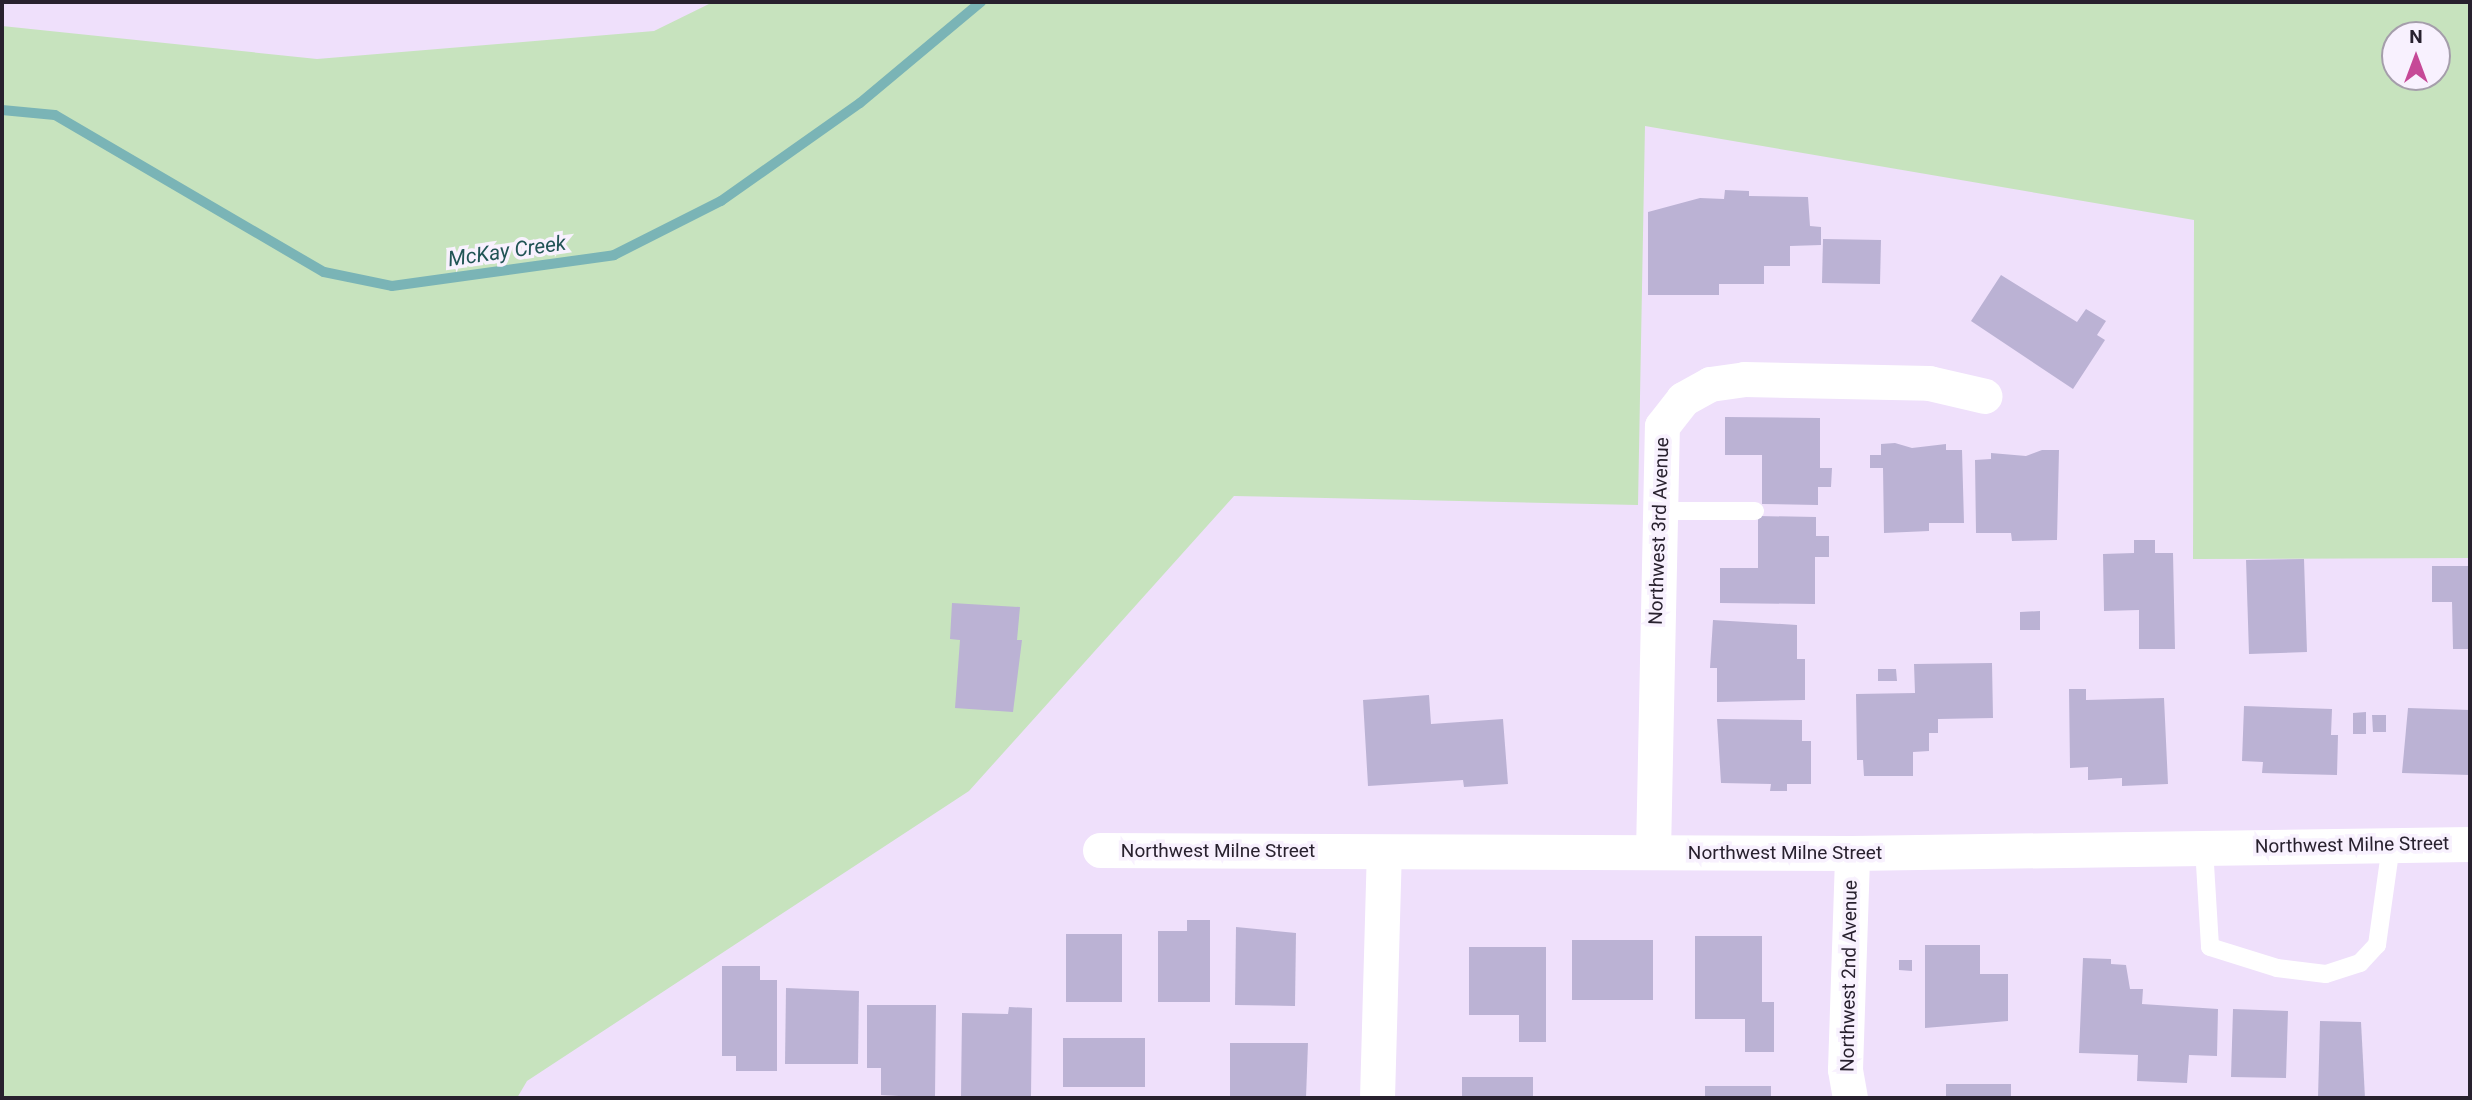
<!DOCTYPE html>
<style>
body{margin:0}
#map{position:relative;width:2472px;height:1100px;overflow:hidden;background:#efe0fb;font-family:Roboto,sans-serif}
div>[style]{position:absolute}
.green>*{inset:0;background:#c7e3be}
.stream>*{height:10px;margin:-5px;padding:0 5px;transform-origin:5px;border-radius:5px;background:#7ab4b6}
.building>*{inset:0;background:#bbb2d4}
.lane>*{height:18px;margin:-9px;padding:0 9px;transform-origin:9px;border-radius:9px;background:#fff}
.street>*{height:35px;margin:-17.5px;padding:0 17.5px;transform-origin:17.5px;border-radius:17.5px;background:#fff}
span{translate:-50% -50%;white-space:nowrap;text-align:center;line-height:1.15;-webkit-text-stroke:7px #f8f1fe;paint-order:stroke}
.street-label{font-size:19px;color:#28212e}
.water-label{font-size:21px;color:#215455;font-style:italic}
.frame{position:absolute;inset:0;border:4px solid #28212e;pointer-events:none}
.north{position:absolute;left:2381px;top:21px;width:70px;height:70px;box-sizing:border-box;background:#f8f1fe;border:2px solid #a59eab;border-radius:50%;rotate:0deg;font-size:19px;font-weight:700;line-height:28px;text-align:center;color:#28212e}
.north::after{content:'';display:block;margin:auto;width:24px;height:32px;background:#c64997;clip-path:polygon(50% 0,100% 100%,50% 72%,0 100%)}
</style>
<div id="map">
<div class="green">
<div style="clip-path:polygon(evenodd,713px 2px,2470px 2px,2470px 558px,2193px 559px,2194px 220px,1645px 126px,1638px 505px,1234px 496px,969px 791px,527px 1081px,517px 1098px,2px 1098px,2px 26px,317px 59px,654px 31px,713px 2px,2395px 35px,2437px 35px,2437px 77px,2395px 77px,2395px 35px)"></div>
</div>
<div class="stream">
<div style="left:2px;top:110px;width:53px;rotate:5.4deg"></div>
<div style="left:55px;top:115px;width:311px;rotate:30.3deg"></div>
<div style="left:324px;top:272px;width:69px;rotate:11.6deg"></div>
<div style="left:392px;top:286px;width:224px;rotate:-7.9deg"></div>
<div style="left:614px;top:255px;width:120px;rotate:-26.8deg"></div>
<div style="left:721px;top:201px;width:170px;rotate:-35.2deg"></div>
<div style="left:860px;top:103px;width:158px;rotate:-39.9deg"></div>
</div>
<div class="building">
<div style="clip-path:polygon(1725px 190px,1749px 191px,1749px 196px,1808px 197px,1810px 226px,1821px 227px,1821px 245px,1790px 246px,1790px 266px,1764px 266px,1764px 284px,1719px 284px,1719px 295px,1648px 295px,1648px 212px,1700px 198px,1724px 199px)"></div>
<div style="clip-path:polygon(1823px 239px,1881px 240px,1880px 284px,1822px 283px)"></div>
<div style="clip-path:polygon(2001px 275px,2077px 322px,2086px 309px,2106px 321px,2097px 335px,2105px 340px,2073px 389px,1971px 321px)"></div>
<div style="clip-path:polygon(1725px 417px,1820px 418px,1820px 468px,1832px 468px,1831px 487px,1818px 487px,1818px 505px,1762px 504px,1762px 455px,1725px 455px)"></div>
<div style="clip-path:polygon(1895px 443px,1912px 448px,1946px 444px,1946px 450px,1962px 450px,1964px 523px,1929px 523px,1929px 531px,1884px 533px,1883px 468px,1870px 468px,1870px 455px,1881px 455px,1881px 444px)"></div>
<div style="clip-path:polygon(2042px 450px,2059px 450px,2057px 540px,2012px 541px,2011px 533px,1976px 533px,1975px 460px,1991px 459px,1991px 453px,2026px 456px)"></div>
<div style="clip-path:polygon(1758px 516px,1816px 517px,1816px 536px,1829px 536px,1829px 557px,1815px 557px,1815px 604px,1720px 603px,1720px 568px,1758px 568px)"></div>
<div style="clip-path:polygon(2134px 540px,2155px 540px,2155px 553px,2173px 553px,2175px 649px,2139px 649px,2139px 610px,2104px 611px,2103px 554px,2134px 553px)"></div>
<div style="clip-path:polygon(2304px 559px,2307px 652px,2249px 654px,2246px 560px)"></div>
<div style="clip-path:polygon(2432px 566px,2470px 566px,2470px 649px,2453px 649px,2452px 602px,2432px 602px)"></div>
<div style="clip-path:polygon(952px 603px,1020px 607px,1017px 640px,1022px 640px,1013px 712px,955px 708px,960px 640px,950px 639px)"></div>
<div style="clip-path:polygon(2040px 611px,2040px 630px,2020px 630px,2020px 612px)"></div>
<div style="clip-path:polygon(1713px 620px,1797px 625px,1797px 659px,1805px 659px,1805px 700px,1717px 702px,1717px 668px,1710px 668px)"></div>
<div style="clip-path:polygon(1992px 663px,1993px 718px,1938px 719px,1938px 733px,1929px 733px,1929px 751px,1913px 752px,1913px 776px,1864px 776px,1863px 760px,1857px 760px,1856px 694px,1915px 693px,1914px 664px)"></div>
<div style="clip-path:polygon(1878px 669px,1896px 669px,1897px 681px,1878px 681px)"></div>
<div style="clip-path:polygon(2069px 689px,2086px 689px,2086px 700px,2164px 698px,2168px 784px,2122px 786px,2122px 778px,2088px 780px,2088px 767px,2070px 768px)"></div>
<div style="clip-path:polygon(1429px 695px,1431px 724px,1503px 719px,1508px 784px,1464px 787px,1463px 780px,1368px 786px,1363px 700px)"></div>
<div style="clip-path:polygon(2244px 706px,2332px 709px,2331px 735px,2338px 735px,2337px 775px,2262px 773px,2263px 762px,2242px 761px)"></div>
<div style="clip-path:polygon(2408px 708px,2470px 710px,2470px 775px,2402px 773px)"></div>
<div style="clip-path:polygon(2366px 712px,2366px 734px,2353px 734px,2353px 713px)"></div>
<div style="clip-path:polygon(2372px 715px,2386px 715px,2386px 732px,2373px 732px)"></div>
<div style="clip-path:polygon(1717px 719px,1802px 720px,1802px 741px,1811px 741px,1811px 784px,1787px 784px,1787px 791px,1770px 791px,1771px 784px,1721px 783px)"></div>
<div style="clip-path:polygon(1187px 920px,1210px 920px,1210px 1002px,1158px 1002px,1158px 931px,1187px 931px)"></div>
<div style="clip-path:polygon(1236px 927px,1296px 933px,1295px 1006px,1235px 1005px)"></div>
<div style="clip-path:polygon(1066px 934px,1122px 934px,1122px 1002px,1066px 1002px)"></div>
<div style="clip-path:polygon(1695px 936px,1762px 936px,1762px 1002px,1774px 1002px,1774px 1052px,1745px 1052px,1745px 1019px,1695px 1019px)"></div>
<div style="clip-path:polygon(1572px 940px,1653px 940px,1653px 1000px,1572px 1000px)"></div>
<div style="clip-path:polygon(1925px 945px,1980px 945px,1980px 974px,2008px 974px,2008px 1021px,1925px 1028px)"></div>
<div style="clip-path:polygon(1469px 947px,1546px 947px,1546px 1042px,1519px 1042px,1519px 1015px,1469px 1015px)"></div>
<div style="clip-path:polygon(2083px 958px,2111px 959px,2111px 964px,2126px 965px,2130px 989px,2143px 989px,2142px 1004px,2218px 1009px,2217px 1056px,2189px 1055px,2187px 1083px,2137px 1081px,2138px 1055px,2079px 1053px)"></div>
<div style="clip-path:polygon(1899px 960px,1912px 960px,1912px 971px,1899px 970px)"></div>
<div style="clip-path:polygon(722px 966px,760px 966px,760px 980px,777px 980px,777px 1071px,736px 1071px,736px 1056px,722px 1056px)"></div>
<div style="clip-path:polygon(786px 988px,859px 991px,858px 1064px,785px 1064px)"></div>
<div style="clip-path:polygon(867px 1005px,936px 1005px,935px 1098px,881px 1095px,881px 1068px,867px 1068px)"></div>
<div style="clip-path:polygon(1009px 1007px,1032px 1008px,1031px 1098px,961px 1098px,962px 1013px,1008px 1014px)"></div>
<div style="clip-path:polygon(2233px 1009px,2288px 1011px,2286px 1078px,2231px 1077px)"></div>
<div style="clip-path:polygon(2320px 1021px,2361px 1022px,2365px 1098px,2318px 1098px)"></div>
<div style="clip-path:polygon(1063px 1038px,1145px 1038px,1145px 1087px,1063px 1087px)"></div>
<div style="clip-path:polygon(1230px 1043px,1308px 1043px,1306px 1098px,1230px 1098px)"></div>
<div style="clip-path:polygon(1462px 1077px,1533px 1077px,1533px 1098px,1462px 1098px)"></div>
<div style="clip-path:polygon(1946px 1084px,2011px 1084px,2011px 1098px,1946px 1098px)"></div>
<div style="clip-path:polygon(1705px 1086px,1771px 1086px,1771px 1098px,1705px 1098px)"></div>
</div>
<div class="lane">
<div style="left:1658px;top:511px;width:97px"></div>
<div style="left:2204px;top:848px;width:99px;rotate:86.5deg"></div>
<div style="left:2210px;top:947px;width:70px;rotate:17.4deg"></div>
<div style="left:2277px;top:968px;width:49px;rotate:7deg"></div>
<div style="left:2326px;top:974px;width:36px;rotate:-18deg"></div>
<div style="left:2360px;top:963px;width:25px;rotate:-47deg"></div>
<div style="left:2377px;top:945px;width:101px;rotate:-82deg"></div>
</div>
<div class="street">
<div style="left:1100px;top:850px;width:752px;rotate:0.23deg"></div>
<div style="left:1852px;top:853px;width:618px;rotate:-0.83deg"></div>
<div style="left:1653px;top:852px;width:426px;rotate:-88.8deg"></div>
<div style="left:1662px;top:426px;width:34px;rotate:-52deg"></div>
<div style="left:1683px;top:399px;width:31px;rotate:-29deg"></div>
<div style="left:1710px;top:384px;width:34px;rotate:-8deg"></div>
<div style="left:1744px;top:379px;width:185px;rotate:1.2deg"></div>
<div style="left:1929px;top:383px;width:57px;rotate:13.1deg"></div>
<div style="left:1377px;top:1098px;width:245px;rotate:-88.4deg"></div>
<div style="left:1850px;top:1098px;width:29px;rotate:-100deg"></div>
<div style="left:1845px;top:1069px;width:216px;rotate:-88.1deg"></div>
</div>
<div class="street-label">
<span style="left:1659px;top:531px;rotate:-88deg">Northwest 3rd Avenue</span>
<span style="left:2352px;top:845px;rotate:-1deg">Northwest Milne Street</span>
<span style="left:1218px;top:851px">Northwest Milne Street</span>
<span style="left:1785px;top:853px">Northwest Milne Street</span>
<span style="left:1849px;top:976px;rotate:-89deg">Northwest 2nd Avenue</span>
</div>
<div class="water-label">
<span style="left:507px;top:251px;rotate:-8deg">McKay Creek</span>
</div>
<div class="frame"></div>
<div class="north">N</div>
</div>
